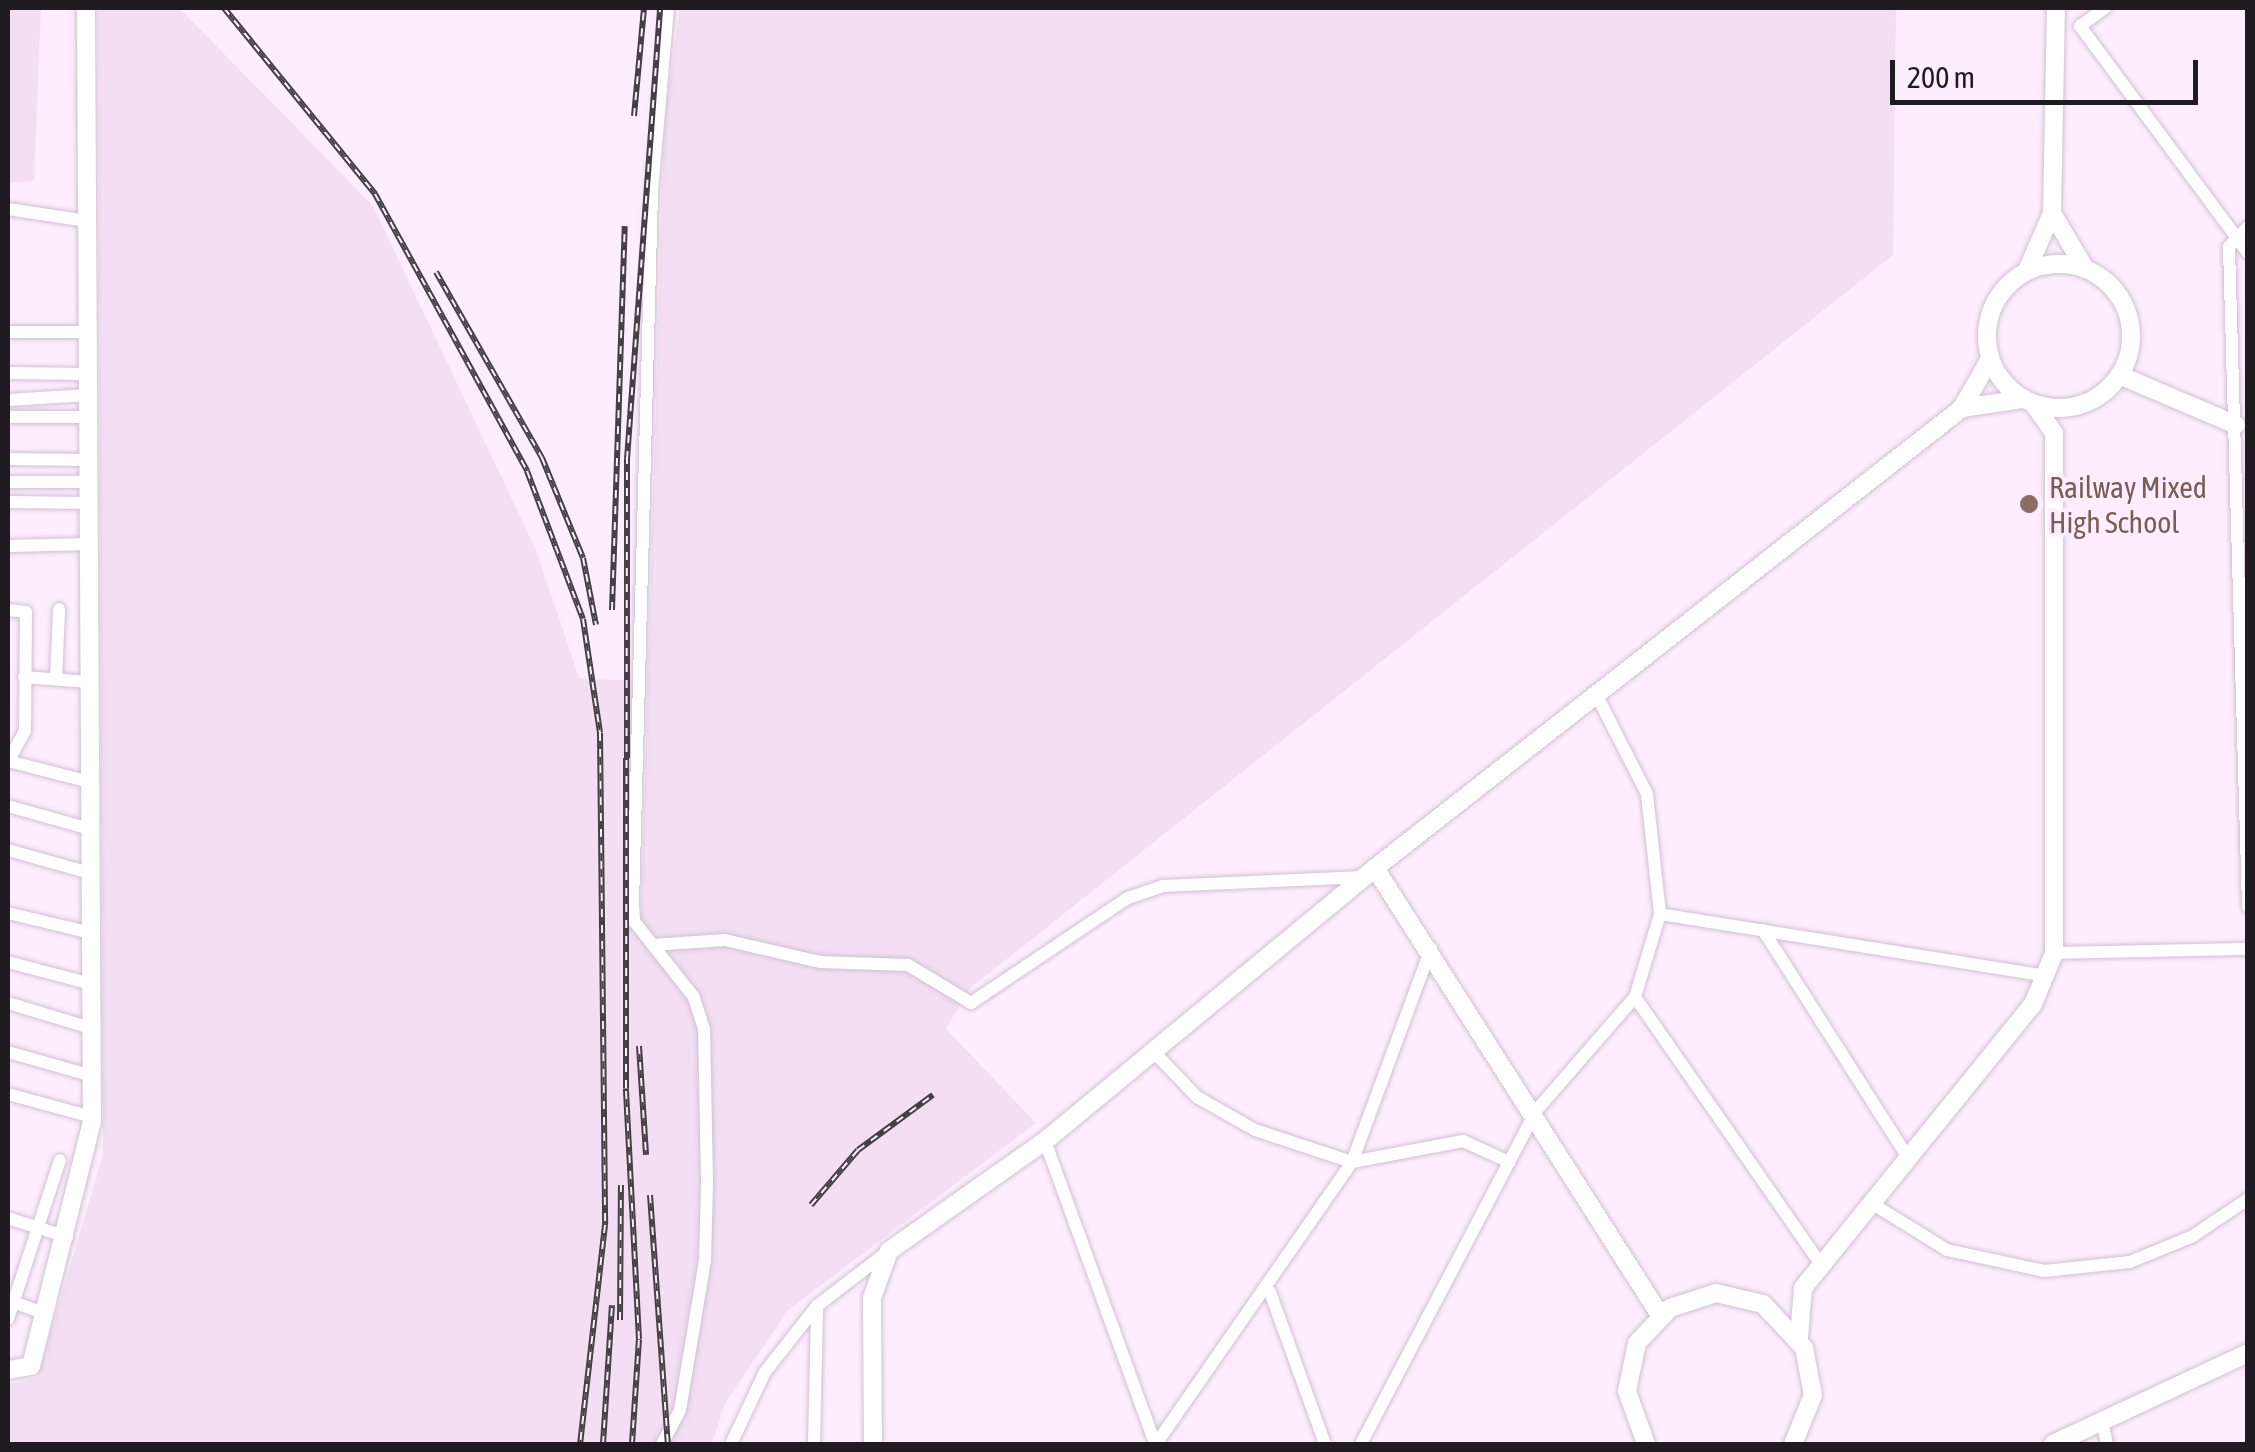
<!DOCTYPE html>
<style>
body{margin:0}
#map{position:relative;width:2255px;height:1452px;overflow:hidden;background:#fdedfe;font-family:"Asap Condensed",sans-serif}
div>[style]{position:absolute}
.built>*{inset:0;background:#f3def4}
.roads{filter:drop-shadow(0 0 2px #d0c1d1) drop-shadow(0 0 2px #d0c1d1)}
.street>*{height:12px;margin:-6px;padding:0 6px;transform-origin:6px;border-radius:6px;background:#fff}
.secondary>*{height:18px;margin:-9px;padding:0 9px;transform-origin:9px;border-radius:9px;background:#fff}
.secondary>.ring{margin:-9px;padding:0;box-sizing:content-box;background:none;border:18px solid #fff;border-radius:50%}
.rail>*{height:6px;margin-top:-3px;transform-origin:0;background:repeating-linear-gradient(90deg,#fdedfe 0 8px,#463f46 0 16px);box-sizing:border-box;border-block:2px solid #463f46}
.dots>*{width:28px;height:28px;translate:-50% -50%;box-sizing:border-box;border:5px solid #fdedfe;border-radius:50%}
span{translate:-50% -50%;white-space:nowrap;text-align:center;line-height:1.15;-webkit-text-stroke:8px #fdedfe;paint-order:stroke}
.education-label{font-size:30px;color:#785e54}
.left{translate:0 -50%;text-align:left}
.frame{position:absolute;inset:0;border:10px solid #201b20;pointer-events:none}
.scale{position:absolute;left:1890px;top:60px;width:308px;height:45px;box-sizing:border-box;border:5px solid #201b20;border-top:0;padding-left:12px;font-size:30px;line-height:35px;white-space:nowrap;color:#201b20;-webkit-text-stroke:8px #fdedfe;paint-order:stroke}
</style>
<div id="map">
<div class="built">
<div style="clip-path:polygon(8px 8px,41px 8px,34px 181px,8px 183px)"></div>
<div style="clip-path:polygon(98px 8px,179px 8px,373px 206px,536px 550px,579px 678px,634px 681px,631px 916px,641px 920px,664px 122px,680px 8px,1896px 8px,1893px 255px,969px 989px,946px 1029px,1036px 1123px,788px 1310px,725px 1403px,712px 1444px,8px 1444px,8px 1384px,37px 1378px,103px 1155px)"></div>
</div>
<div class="roads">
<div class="street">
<div style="left:2105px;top:8px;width:31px;rotate:144deg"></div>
<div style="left:2080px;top:26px;width:282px;rotate:53.5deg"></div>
<div style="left:8px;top:209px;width:80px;rotate:8.6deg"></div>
<div style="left:2248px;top:227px;width:28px;rotate:134deg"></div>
<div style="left:2229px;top:247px;width:660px;rotate:88.35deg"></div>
<div style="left:8px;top:332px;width:80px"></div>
<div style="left:8px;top:373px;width:80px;rotate:0.7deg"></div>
<div style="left:8px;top:400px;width:80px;rotate:-3.6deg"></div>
<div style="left:8px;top:417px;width:80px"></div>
<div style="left:8px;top:459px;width:80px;rotate:0.7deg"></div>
<div style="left:8px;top:482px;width:80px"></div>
<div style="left:8px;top:502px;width:81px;rotate:0.7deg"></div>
<div style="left:8px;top:546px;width:81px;rotate:-1.4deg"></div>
<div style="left:8px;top:610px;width:18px;rotate:6deg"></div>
<div style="left:26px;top:612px;width:119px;rotate:90.5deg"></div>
<div style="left:25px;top:731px;width:35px;rotate:119deg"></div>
<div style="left:24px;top:677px;width:65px;rotate:4.4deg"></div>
<div style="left:56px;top:679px;width:70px;rotate:-87.5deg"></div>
<div style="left:8px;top:761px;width:85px;rotate:14.4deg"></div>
<div style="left:8px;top:806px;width:85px;rotate:15.7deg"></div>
<div style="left:8px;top:850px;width:85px;rotate:15.7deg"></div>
<div style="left:8px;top:913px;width:85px;rotate:13.5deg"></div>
<div style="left:1660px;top:914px;width:393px;rotate:9.1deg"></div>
<div style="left:1763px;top:930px;width:270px;rotate:57.5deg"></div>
<div style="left:653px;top:945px;width:72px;rotate:-4deg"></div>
<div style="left:725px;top:940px;width:98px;rotate:13deg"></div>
<div style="left:820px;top:962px;width:88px;rotate:2deg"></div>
<div style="left:908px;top:965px;width:74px;rotate:31.1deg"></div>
<div style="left:971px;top:1003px;width:189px;rotate:-33.8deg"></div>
<div style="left:1128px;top:898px;width:37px;rotate:-19deg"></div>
<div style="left:1163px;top:886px;width:200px;rotate:-2.6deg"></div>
<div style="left:2054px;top:953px;width:194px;rotate:-1.2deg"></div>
<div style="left:8px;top:962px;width:86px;rotate:14.8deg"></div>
<div style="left:1635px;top:997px;width:326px;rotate:55.2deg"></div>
<div style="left:8px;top:1003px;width:87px;rotate:16.8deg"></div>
<div style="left:8px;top:1052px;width:87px;rotate:15.9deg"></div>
<div style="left:1154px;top:1052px;width:62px;rotate:46.3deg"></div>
<div style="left:1197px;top:1097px;width:67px;rotate:29.6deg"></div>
<div style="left:1255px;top:1130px;width:102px;rotate:18.3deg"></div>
<div style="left:1352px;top:1162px;width:113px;rotate:-10.7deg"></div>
<div style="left:1463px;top:1141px;width:51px;rotate:24.5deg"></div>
<div style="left:8px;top:1094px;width:87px;rotate:15.3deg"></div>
<div style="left:1045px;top:1141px;width:322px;rotate:70deg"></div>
<div style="left:1871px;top:1203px;width:89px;rotate:31.7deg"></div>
<div style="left:1947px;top:1250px;width:99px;rotate:12.2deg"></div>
<div style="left:2044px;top:1271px;width:86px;rotate:-6deg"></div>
<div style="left:2130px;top:1262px;width:68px;rotate:-22.4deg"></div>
<div style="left:2193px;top:1236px;width:66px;rotate:-33.9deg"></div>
<div style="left:8px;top:1218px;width:62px;rotate:17.9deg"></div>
<div style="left:1270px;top:1292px;width:162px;rotate:70.1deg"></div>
<div style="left:8px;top:1300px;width:40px;rotate:20.2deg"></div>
<div style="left:8px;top:1319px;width:167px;rotate:-71.9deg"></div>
<div style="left:2102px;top:1422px;width:23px;rotate:77deg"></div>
<div style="left:662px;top:1444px;width:38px;rotate:-62deg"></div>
<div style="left:680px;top:1410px;width:152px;rotate:-80.5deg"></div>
<div style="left:705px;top:1260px;width:79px;rotate:-88.5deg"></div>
<div style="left:707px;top:1181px;width:152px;rotate:-91.1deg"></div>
<div style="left:704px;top:1029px;width:35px;rotate:-108deg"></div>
<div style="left:693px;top:996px;width:95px;rotate:-128.2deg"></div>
<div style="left:634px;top:921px;width:17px;rotate:-93deg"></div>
<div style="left:633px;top:904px;width:713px;rotate:-88.47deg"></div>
<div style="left:652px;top:191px;width:184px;rotate:-85deg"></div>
<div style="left:731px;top:1444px;width:80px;rotate:-64.7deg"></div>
<div style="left:765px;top:1372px;width:84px;rotate:-51.8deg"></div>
<div style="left:817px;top:1306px;width:88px;rotate:-37.6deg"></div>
<div style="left:814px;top:1444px;width:135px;rotate:-88.7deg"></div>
<div style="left:1156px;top:1444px;width:343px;rotate:-55.2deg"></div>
<div style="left:1352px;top:1162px;width:228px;rotate:-69.7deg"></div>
<div style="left:1361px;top:1444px;width:375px;rotate:-62.3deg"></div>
<div style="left:1535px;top:1112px;width:152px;rotate:-49deg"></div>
<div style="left:1635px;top:997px;width:87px;rotate:-73.2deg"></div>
<div style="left:1660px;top:914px;width:121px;rotate:-96.2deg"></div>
<div style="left:1647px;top:794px;width:112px;rotate:-117deg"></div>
</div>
<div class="secondary">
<div style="left:2052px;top:213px;width:63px;rotate:59.3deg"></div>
<div class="ring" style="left:1987px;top:264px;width:126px;height:126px"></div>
<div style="left:2028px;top:268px;width:60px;rotate:-66.4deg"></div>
<div style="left:2052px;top:213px;width:205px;rotate:-88.9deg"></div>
<div style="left:2119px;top:375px;width:127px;rotate:23.1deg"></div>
<div style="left:1962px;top:408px;width:63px;rotate:-8.3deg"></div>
<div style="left:1375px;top:868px;width:530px;rotate:57.48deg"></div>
<div style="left:1799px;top:1337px;width:49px;rotate:-85.3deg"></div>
<div style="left:1803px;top:1288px;width:365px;rotate:-51deg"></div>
<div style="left:2033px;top:1004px;width:55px;rotate:-67.6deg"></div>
<div style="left:2054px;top:953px;width:520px;rotate:-90deg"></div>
<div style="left:2054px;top:433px;width:35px;rotate:-125deg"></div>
<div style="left:8px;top:1370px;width:23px;rotate:-10deg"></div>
<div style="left:31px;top:1366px;width:252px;rotate:-76deg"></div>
<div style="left:92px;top:1121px;width:1113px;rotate:-90.31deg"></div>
<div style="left:873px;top:1444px;width:146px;rotate:-90.4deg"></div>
<div style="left:872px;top:1298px;width:50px;rotate:-70.1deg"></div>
<div style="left:889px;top:1251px;width:191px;rotate:-35.2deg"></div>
<div style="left:1045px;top:1141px;width:428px;rotate:-39.6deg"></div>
<div style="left:1375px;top:868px;width:746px;rotate:-38.08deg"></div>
<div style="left:1962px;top:408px;width:56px;rotate:-60.3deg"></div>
<div style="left:1646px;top:1444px;width:56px;rotate:-109.7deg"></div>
<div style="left:1627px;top:1391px;width:49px;rotate:-78.2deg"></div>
<div style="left:1637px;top:1343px;width:48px;rotate:-46.7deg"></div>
<div style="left:1670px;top:1308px;width:48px;rotate:-18.1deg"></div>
<div style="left:1716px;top:1293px;width:48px;rotate:13.2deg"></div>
<div style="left:1763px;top:1304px;width:60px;rotate:47deg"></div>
<div style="left:1804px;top:1348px;width:48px;rotate:79.2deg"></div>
<div style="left:1813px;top:1395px;width:53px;rotate:112.2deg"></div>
<div style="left:2053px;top:1444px;width:215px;rotate:-25deg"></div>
</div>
</div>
<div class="rail">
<div style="left:224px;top:8px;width:240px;rotate:50.9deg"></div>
<div style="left:375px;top:194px;width:316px;rotate:61.2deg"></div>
<div style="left:527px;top:471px;width:158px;rotate:69.3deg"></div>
<div style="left:583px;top:619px;width:115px;rotate:81.5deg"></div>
<div style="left:600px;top:733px;width:492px;rotate:89.4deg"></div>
<div style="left:605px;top:1225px;width:220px;rotate:96.5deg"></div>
<div style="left:634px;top:116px;width:108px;rotate:-84.7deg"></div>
<div style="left:436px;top:272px;width:214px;rotate:60.3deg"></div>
<div style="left:542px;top:458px;width:108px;rotate:67.7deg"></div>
<div style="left:583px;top:558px;width:68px;rotate:79deg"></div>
<div style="left:612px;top:610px;width:384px;rotate:-88.1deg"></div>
<div style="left:639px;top:1046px;width:109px;rotate:86.3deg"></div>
<div style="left:650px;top:1195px;width:250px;rotate:85.9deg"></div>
<div style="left:811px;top:1205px;width:72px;rotate:-49.5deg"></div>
<div style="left:858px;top:1150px;width:93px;rotate:-36.3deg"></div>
<div style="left:620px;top:1320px;width:135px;rotate:-89.6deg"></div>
<div style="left:603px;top:1444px;width:139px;rotate:-86.3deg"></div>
<div style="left:632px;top:1444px;width:105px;rotate:-86.2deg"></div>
<div style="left:639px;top:1339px;width:251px;rotate:-93deg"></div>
<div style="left:626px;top:1088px;width:629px;rotate:-89.91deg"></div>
<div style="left:627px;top:459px;width:452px;rotate:-85.8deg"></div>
</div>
<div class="dots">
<div style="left:2029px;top:504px;background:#8d6e63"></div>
</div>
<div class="education-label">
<span class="left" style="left:2049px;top:504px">Railway Mixed<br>High School</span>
</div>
<div class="frame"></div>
<div class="scale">200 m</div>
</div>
